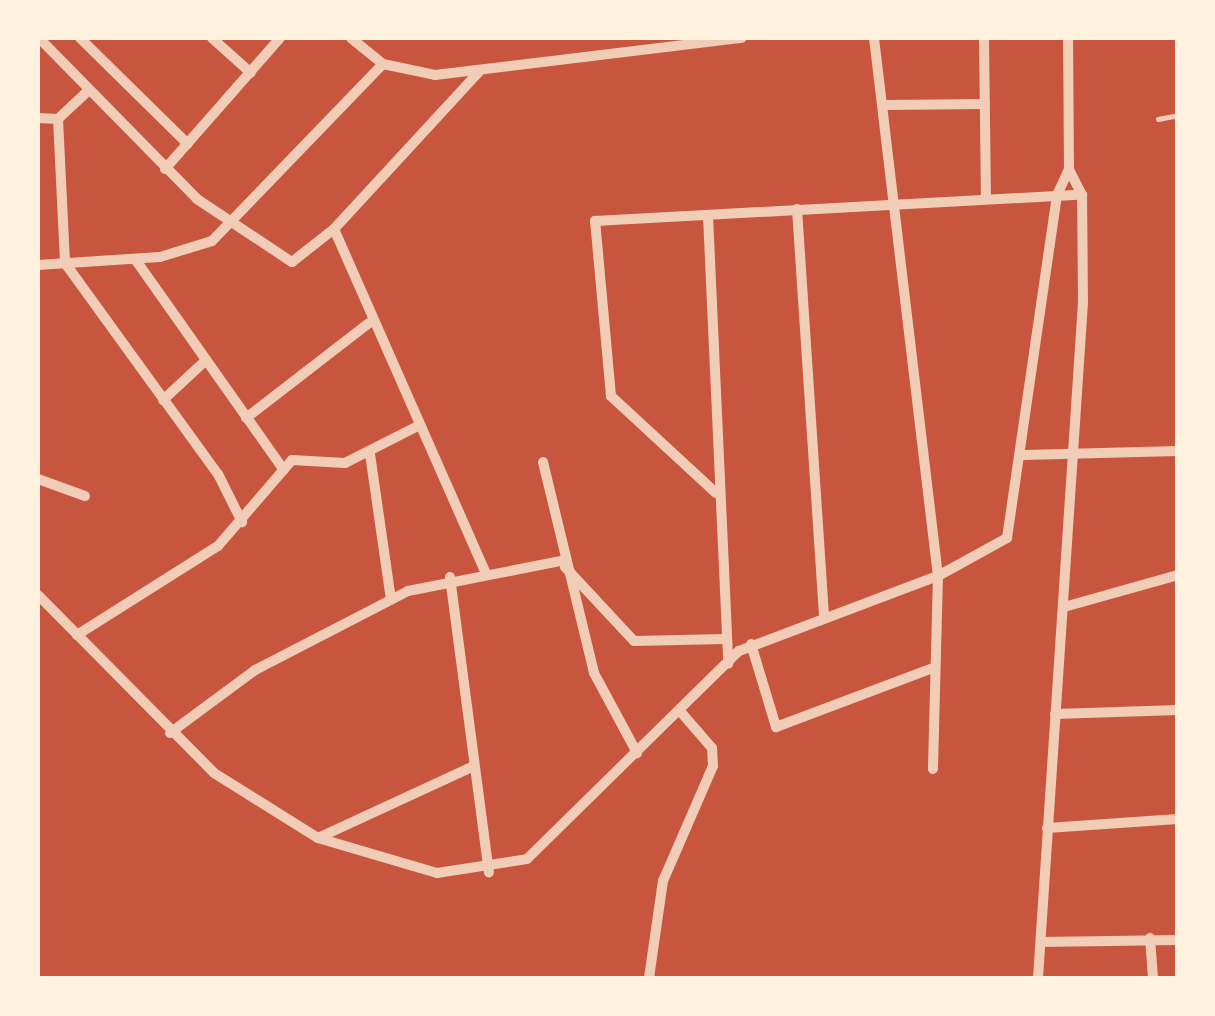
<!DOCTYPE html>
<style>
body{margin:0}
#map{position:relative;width:1215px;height:1016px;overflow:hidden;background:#c8553d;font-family:Rubik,sans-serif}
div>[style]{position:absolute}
.service>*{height:5px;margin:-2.5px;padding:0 2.5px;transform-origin:2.5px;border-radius:2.5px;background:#f1ccb7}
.minor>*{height:10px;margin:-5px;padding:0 5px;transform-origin:5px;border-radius:5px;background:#f1ccb7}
span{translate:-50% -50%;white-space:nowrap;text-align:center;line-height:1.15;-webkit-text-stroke:9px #fff3e0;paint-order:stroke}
.frame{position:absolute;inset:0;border:40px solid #fff3e0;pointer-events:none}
</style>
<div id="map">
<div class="service">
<div style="left:1158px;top:119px;width:20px;rotate:-11deg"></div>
</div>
<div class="minor">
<div style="left:39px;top:38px;width:226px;rotate:45.5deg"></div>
<div style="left:197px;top:199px;width:114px;rotate:33.6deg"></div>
<div style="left:292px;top:262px;width:53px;rotate:-38.2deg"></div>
<div style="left:334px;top:229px;width:214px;rotate:-47.3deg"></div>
<div style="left:80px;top:38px;width:151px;rotate:44.5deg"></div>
<div style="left:212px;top:38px;width:52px;rotate:41.9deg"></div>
<div style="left:351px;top:38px;width:41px;rotate:39.1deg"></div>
<div style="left:383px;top:64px;width:53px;rotate:11.9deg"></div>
<div style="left:435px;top:75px;width:309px;rotate:-6.9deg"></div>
<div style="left:874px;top:38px;width:542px;rotate:83.22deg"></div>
<div style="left:938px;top:576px;width:193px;rotate:91.5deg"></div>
<div style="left:984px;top:38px;width:161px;rotate:89.3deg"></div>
<div style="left:89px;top:90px;width:42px;rotate:136.9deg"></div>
<div style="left:58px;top:119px;width:144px;rotate:87.2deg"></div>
<div style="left:65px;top:263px;width:261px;rotate:54.1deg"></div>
<div style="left:218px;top:474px;width:54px;rotate:63.4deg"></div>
<div style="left:885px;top:105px;width:100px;rotate:-0.6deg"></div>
<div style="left:38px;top:118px;width:20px;rotate:3deg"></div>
<div style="left:165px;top:169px;width:174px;rotate:-48.7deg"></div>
<div style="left:797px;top:209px;width:409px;rotate:86.2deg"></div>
<div style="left:708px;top:216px;width:448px;rotate:87.4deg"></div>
<div style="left:334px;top:229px;width:376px;rotate:66.2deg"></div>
<div style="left:135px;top:259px;width:258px;rotate:54.8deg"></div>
<div style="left:38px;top:265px;width:122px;rotate:-3.8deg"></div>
<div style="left:160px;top:257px;width:54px;rotate:-17.1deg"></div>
<div style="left:212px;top:241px;width:246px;rotate:-46deg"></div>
<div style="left:163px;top:400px;width:59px;rotate:-42.9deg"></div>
<div style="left:246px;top:418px;width:155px;rotate:-37.7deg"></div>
<div style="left:370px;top:454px;width:147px;rotate:81.8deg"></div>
<div style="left:1024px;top:455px;width:154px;rotate:-1.5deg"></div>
<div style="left:543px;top:462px;width:217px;rotate:76.4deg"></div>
<div style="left:594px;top:673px;width:91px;rotate:61.7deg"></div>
<div style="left:38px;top:479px;width:50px;rotate:19.9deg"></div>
<div style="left:716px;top:493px;width:143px;rotate:-137.3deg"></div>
<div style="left:611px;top:396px;width:176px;rotate:-95.2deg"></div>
<div style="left:595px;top:221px;width:488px;rotate:-3.1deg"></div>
<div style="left:565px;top:567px;width:101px;rotate:47deg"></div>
<div style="left:634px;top:641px;width:91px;rotate:-1.3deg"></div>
<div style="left:450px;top:577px;width:298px;rotate:82.5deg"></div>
<div style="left:38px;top:595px;width:250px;rotate:45.3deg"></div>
<div style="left:214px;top:773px;width:123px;rotate:32deg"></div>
<div style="left:318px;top:838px;width:124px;rotate:16.4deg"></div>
<div style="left:437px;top:873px;width:91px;rotate:-8.8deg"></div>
<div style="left:527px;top:859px;width:297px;rotate:-44.5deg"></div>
<div style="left:739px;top:651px;width:213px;rotate:-20.7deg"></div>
<div style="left:938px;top:576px;width:79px;rotate:-28.8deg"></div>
<div style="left:1007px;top:538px;width:347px;rotate:-81.7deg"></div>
<div style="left:1057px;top:195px;width:29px;rotate:-65deg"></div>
<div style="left:1069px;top:169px;width:131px;rotate:-90.4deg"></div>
<div style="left:1064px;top:607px;width:118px;rotate:-15.7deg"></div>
<div style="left:77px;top:635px;width:167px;rotate:-32.3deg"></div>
<div style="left:218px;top:546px;width:113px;rotate:-49.3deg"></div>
<div style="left:292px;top:460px;width:53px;rotate:3.2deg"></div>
<div style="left:345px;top:463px;width:82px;rotate:-26.9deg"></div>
<div style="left:751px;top:644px;width:87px;rotate:73.2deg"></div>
<div style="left:776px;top:727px;width:168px;rotate:-20.6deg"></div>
<div style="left:1055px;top:714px;width:123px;rotate:-1.9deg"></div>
<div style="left:170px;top:733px;width:106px;rotate:-36.5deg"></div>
<div style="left:255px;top:670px;width:172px;rotate:-27.3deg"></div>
<div style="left:408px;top:591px;width:156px;rotate:-11.1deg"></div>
<div style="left:1047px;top:828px;width:131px;rotate:-3.9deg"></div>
<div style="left:318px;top:838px;width:172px;rotate:-24.8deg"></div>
<div style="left:1150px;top:938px;width:40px;rotate:85.7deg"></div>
<div style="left:1041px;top:942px;width:137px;rotate:-0.8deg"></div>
<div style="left:649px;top:978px;width:98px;rotate:-81.8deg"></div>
<div style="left:663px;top:881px;width:125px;rotate:-66.5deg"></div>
<div style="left:713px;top:766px;width:18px;rotate:-93deg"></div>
<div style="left:712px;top:748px;width:49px;rotate:-130.9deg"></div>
<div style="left:1038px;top:978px;width:677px;rotate:-86.19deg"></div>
<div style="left:1083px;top:302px;width:107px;rotate:-90.5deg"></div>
<div style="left:1082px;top:195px;width:29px;rotate:-117deg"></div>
</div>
<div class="frame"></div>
</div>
